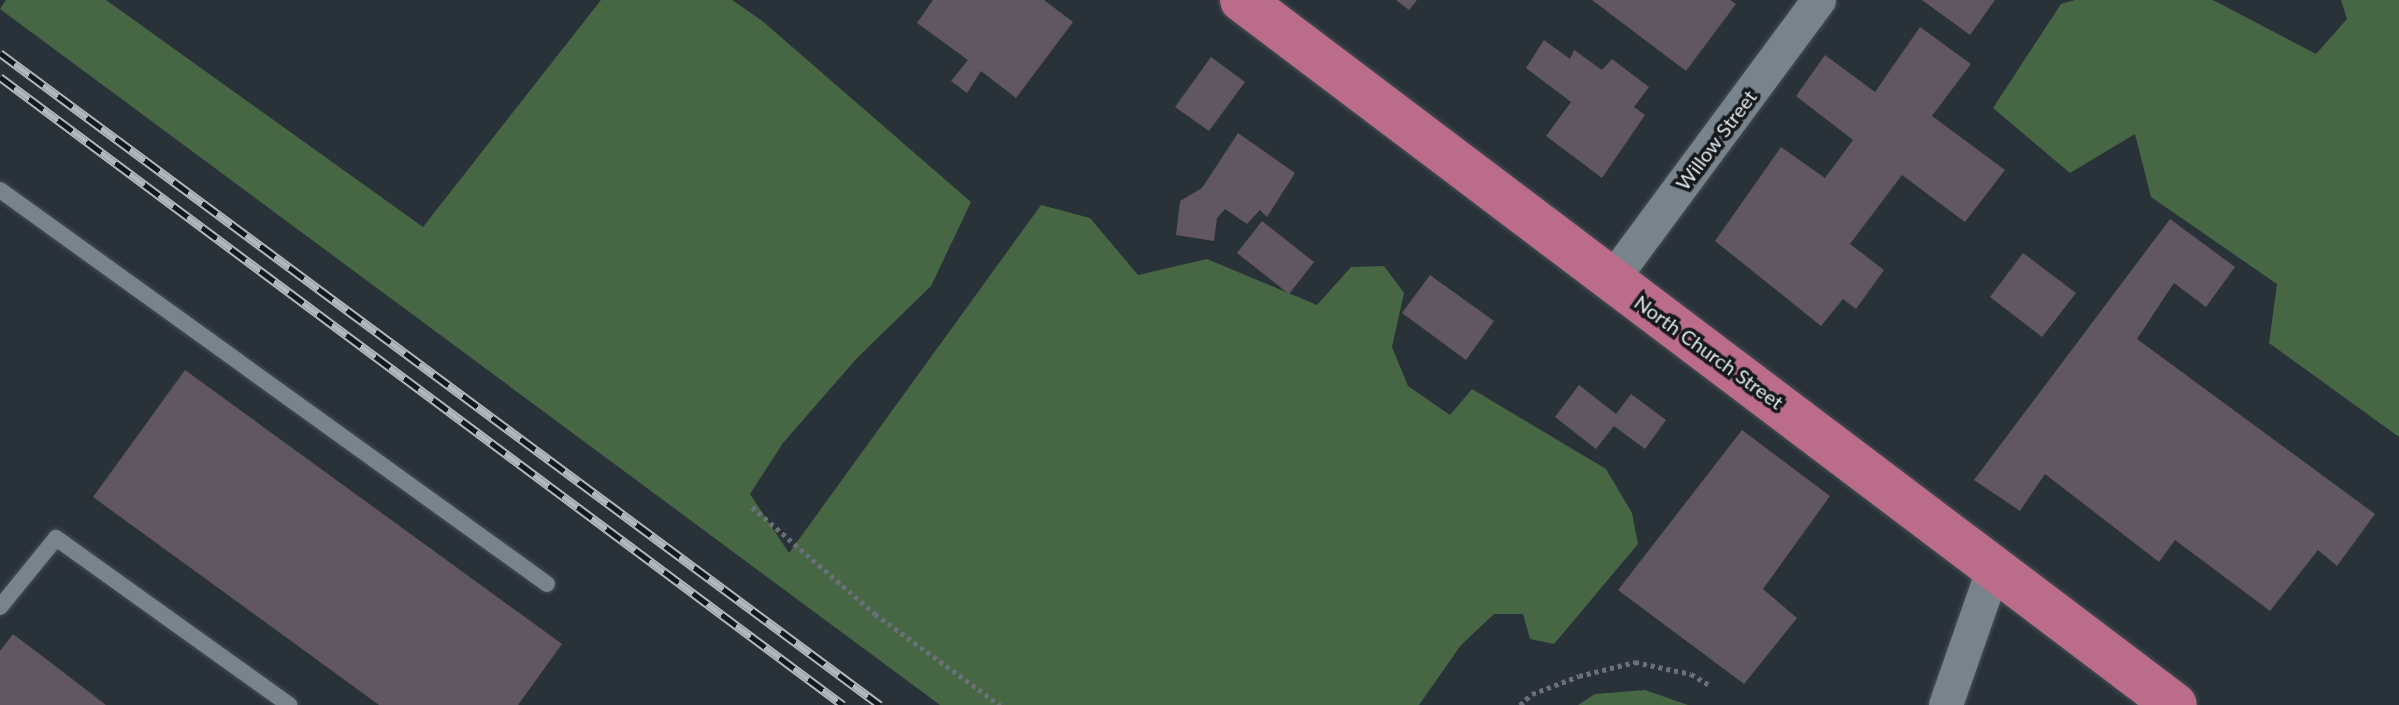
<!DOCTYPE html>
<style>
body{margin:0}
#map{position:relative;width:2399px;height:705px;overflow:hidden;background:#293139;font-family:Lato,sans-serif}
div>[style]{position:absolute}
.forest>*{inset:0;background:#476744}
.building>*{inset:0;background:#615760}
.path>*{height:5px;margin-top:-2.5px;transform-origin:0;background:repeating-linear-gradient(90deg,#697077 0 4px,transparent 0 8px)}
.roads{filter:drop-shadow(0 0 2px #474e55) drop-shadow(0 0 2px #474e55)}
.lane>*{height:16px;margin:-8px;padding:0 8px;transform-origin:8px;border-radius:8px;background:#79838c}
.street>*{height:34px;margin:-17px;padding:0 17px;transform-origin:17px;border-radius:17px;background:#79838c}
.primary>*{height:44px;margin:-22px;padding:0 22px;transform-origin:22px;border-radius:22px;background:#bb6c88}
.rail>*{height:9px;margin-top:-4.5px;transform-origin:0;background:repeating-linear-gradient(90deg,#15191c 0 18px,#b1b7bd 0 36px);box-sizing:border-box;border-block:2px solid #b1b7bd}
span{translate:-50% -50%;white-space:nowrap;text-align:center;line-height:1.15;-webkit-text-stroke:7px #15191c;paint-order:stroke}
.street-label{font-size:20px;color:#dfe5ea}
</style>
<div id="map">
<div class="forest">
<div style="clip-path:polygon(6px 0,106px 0,423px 227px,601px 0,732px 0,761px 20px,971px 202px,931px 286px,857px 358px,783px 443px,750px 494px,789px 553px,1041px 205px,1090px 218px,1138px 275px,1207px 259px,1317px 305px,1351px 267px,1384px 266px,1404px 293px,1392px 347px,1408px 386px,1450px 415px,1472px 389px,1606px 469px,1632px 513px,1638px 544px,1554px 644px,1530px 639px,1523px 614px,1494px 614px,1461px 645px,1419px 705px,940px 705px,0 9px)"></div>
<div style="clip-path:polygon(2075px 0,2213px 0,2316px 54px,2347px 19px,2341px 0,2399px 0,2399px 437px,2269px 343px,2277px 284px,2151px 197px,2135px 134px,2070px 173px,1993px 108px,2061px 4px)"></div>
<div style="clip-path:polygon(1645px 690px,1688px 705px,1578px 705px,1595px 694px)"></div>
</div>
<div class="building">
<div style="clip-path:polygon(933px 0,1044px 0,1073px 22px,1016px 98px,981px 71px,967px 93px,951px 81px,968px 60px,917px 23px)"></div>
<div style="clip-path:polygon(1396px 0,1417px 0,1409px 10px)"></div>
<div style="clip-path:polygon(1592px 0,1730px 0,1736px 4px,1686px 71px)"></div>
<div style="clip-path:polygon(1922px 0,1995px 0,1970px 35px)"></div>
<div style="clip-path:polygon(1920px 27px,1971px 64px,1932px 116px,2005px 170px,1965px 222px,1902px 175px,1850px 244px,1884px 270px,1856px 309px,1843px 299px,1821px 326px,1715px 241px,1781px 147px,1825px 178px,1853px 140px,1796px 96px,1825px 55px,1875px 92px)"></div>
<div style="clip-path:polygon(1544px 40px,1570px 59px,1574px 50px,1602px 70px,1612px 59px,1649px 87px,1634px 107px,1645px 115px,1602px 178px,1546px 136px,1571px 102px,1526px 68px)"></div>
<div style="clip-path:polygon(1211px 57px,1245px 82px,1209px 131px,1175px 107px)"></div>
<div style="clip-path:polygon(1238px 133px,1295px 173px,1267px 217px,1260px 210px,1247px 224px,1225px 209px,1217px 218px,1214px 241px,1176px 235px,1180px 201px,1202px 188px)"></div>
<div style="clip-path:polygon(2170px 219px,2235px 267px,2206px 307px,2174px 283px,2137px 339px,2375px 514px,2337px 566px,2318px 550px,2270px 611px,2175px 540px,2159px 562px,2045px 474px,2020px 511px,1974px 480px)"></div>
<div style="clip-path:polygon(1262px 221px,1314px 262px,1289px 294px,1237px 253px)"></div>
<div style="clip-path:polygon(2023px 253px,2076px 293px,2042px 337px,1990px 297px)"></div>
<div style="clip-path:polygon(1430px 275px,1494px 321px,1466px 360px,1402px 313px)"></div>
<div style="clip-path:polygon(185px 370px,562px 644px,518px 705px,379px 705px,93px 497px)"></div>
<div style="clip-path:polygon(1579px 385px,1616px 414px,1631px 394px,1666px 420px,1645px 449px,1614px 426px,1596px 449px,1555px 417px)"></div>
<div style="clip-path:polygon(1742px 430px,1830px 496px,1763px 589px,1797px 618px,1744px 684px,1618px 590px)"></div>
<div style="clip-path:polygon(13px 634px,54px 665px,106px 705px,0 705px,0 651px)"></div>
</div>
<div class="path">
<div style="left:752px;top:507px;width:163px;rotate:41deg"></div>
<div style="left:875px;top:614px;width:155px;rotate:36.1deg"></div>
<div style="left:1520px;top:705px;width:16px;rotate:-43deg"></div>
<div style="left:1532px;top:694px;width:50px;rotate:-21deg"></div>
<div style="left:1579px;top:676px;width:58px;rotate:-14deg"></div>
<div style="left:1635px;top:662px;width:57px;rotate:12.1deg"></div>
<div style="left:1691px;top:674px;width:23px;rotate:31deg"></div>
</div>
<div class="roads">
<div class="lane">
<div style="left:0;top:190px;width:674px;rotate:35.76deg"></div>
<div style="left:0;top:607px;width:89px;rotate:-50.9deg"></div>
<div style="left:56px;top:538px;width:287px;rotate:35.6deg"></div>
</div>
<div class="street">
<div style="left:1612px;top:280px;width:348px;rotate:-53.5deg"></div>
<div style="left:1946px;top:705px;width:145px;rotate:-70.7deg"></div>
</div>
<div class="primary">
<div style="left:1242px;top:0;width:1169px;rotate:37.08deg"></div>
</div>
</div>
<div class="rail">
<div style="left:0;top:53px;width:1095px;rotate:36.54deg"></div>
<div style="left:0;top:77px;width:1051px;rotate:36.68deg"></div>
</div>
<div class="street-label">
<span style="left:1716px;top:140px;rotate:-53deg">Willow Street</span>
<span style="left:1709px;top:352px;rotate:36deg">North Church Street</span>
</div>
</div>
